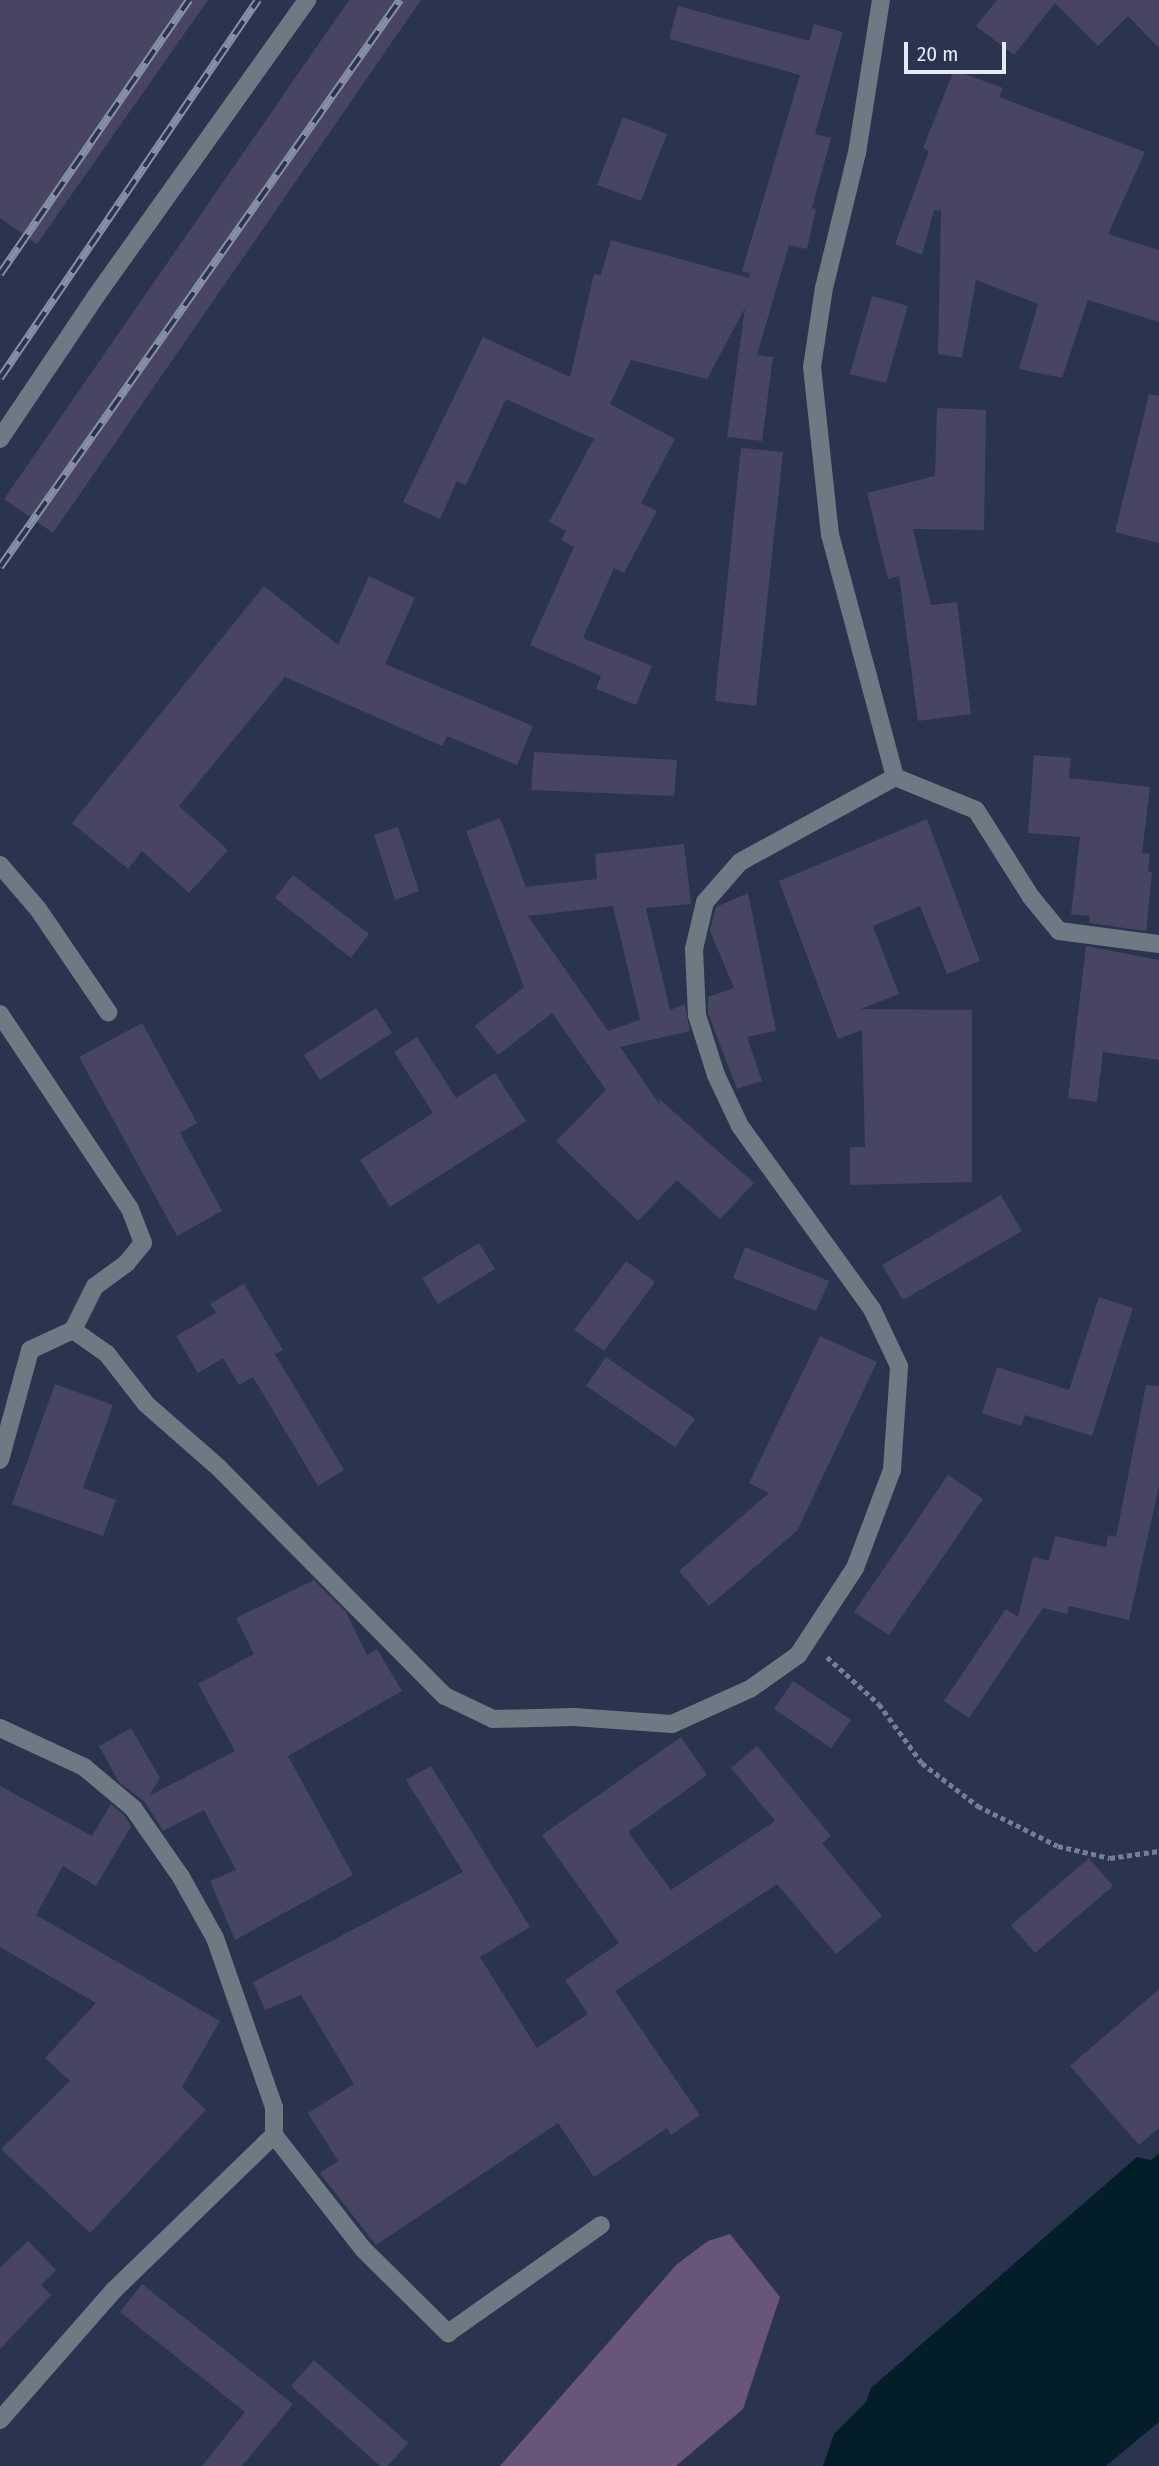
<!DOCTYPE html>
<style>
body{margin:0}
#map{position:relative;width:1159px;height:2466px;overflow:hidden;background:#2a344e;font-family:"Fira Sans Condensed",sans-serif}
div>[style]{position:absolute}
.green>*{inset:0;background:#685579}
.water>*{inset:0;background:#041e29}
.building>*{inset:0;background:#474561}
.path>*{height:4.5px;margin-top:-2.25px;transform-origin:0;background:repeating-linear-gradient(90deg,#757e94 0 5px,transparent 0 8.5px)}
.minor>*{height:18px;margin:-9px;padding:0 9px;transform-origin:9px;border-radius:9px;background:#6e7984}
.rail>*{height:8px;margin-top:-4px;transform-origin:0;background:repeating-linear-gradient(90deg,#2a344e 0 16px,#8890a6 0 32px);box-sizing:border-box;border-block:2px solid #8890a6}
span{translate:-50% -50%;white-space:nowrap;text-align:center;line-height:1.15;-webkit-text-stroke:5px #2a344e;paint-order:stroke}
.scale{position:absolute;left:904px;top:42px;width:102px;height:32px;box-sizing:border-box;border:4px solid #e2e9fa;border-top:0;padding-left:9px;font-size:21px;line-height:24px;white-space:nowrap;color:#e2e9fa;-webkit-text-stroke:5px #2a344e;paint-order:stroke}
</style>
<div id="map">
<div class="green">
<div style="clip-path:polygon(730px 2234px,780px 2297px,743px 2409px,676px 2466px,500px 2466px,677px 2264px,708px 2241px)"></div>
</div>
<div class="water">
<div style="clip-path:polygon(1159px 2153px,1159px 2422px,1106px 2466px,823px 2466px,834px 2434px,866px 2402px,871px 2388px,1137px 2157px,1151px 2160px)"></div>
</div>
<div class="building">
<div style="clip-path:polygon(0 0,208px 0,37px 244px,0 218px)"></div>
<div style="clip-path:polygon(349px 0,421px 0,53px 533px,4px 499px)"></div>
<div style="clip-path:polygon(997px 0,1159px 0,1159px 48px,1128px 16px,1098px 46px,1055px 3px,1014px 55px,976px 26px)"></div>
<div style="clip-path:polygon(678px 6px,809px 41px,814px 24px,843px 32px,815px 134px,831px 138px,812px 208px,816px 209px,807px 249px,789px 245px,757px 355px,773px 357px,762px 441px,727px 437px,745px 308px,707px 379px,631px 360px,610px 404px,675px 439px,641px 503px,657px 511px,624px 573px,614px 568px,583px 638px,652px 666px,636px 705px,596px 689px,601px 676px,530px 645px,574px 547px,561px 540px,566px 531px,549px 522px,594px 439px,506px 399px,466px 485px,457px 481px,440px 519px,403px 502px,483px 337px,570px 377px,594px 274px,601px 275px,611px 240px,749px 278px,750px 273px,742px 271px,800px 75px,669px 39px)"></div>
<div style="clip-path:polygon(954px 70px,1003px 88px,999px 97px,1145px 152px,1108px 234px,1159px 250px,1159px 322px,1088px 300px,1062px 378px,1019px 369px,1038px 304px,976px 280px,962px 358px,938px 354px,941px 211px,934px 210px,922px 255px,895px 244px,929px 151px,923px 148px)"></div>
<div style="clip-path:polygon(623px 117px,667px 134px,641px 201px,597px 185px)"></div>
<div style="clip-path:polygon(872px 296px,908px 306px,886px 383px,850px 374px)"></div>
<div style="clip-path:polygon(1149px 394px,1159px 396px,1159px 543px,1115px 532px)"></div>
<div style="clip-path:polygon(937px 408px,986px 410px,984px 530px,913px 529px,931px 605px,957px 602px,971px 714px,918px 721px,899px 576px,888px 579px,867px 493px,935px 476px)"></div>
<div style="clip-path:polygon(741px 448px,783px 452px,756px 706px,715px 701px)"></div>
<div style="clip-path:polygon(369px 576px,415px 598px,385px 664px,533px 726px,517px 765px,447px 736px,442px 746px,285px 677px,179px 806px,228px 850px,189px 893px,142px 851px,128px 869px,72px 823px,264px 586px,338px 645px)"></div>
<div style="clip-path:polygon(534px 752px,677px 760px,674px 796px,531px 790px)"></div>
<div style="clip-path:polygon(1034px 755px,1071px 758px,1069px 778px,1150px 787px,1142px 853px,1150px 854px,1148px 872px,1152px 872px,1146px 931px,1089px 923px,1090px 916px,1071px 914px,1080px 837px,1028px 833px)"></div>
<div style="clip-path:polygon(evenodd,500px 818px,526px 887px,597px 879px,595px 854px,684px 844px,691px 904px,646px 908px,670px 1010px,685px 1004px,690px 1031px,620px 1047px,660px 1105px,658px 1098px,754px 1183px,720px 1219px,677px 1180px,638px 1221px,556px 1141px,606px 1090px,552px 1013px,498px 1055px,475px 1026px,524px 987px,466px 831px,500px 818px,613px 906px,640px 1020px,608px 1031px,528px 916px,613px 906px)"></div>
<div style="clip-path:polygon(927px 819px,980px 961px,947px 974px,920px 906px,873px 926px,899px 994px,861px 1009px,972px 1010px,972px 1182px,850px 1185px,850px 1147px,865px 1147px,862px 1030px,838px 1039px,779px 881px)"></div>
<div style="clip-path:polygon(398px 827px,419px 891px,395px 900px,374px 835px)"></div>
<div style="clip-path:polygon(293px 875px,369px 934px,351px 958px,275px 898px)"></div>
<div style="clip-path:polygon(748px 893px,776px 1031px,747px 1037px,762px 1081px,737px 1089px,708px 1013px,708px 997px,734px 988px,710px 931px,716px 907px)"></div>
<div style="clip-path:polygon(1086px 946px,1159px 960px,1159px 1060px,1103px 1052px,1097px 1102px,1068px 1098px)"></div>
<div style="clip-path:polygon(376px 1008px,392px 1033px,320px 1080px,304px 1055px)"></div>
<div style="clip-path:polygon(142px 1023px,197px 1123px,180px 1133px,222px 1211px,177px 1236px,79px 1057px)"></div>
<div style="clip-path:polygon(417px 1037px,456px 1098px,495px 1073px,526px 1121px,390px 1207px,360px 1160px,433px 1113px,394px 1052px)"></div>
<div style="clip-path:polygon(1001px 1195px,1022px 1231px,903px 1300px,882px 1265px)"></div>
<div style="clip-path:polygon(479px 1243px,495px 1269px,438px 1304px,422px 1278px)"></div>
<div style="clip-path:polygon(745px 1247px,829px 1281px,816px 1311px,733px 1278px)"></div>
<div style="clip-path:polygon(626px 1261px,655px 1282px,604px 1351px,574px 1330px)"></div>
<div style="clip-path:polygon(244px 1284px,283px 1350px,275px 1354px,344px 1470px,318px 1486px,253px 1377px,239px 1385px,223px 1358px,198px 1373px,176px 1336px,216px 1313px,210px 1304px)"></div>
<div style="clip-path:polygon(1099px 1297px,1133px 1308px,1092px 1436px,1025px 1415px,1021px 1426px,982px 1413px,997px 1367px,1069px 1390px)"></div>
<div style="clip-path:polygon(820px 1336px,877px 1362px,797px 1531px,709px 1606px,679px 1571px,769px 1493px,749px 1483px)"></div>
<div style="clip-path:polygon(606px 1357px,695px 1419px,675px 1447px,586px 1386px)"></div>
<div style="clip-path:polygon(55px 1384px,113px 1405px,83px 1488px,116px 1500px,103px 1536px,12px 1504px)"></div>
<div style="clip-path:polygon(1146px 1385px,1159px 1386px,1159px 1487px,1129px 1620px,1069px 1606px,1067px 1614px,1043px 1608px,969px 1718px,944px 1701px,1006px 1609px,1018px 1617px,1033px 1557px,1049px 1561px,1055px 1536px,1106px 1547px,1108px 1535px,1116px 1537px)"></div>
<div style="clip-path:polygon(948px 1475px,983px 1499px,889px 1635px,854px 1612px)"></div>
<div style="clip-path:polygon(314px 1580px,346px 1612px,367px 1655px,377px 1649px,402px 1691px,288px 1756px,353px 1875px,235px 1940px,210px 1881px,236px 1870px,204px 1810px,163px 1831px,145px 1802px,119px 1782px,99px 1746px,131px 1728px,160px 1778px,149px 1796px,235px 1751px,198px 1684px,254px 1654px,236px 1618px)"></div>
<div style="clip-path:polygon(793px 1681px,851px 1720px,831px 1748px,774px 1709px)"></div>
<div style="clip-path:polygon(681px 1737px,707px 1775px,628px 1832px,671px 1890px,775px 1821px,731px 1768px,757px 1746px,831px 1836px,822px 1843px,882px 1916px,836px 1954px,777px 1884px,615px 1991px,700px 2115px,671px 2135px,667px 2128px,594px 2177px,558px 2123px,376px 2245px,320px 2173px,338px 2161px,308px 2113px,354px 2084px,301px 1995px,265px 2010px,253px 1982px,463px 1872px,406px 1780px,431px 1766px,530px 1927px,480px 1957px,537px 2048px,588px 2014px,565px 1980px,619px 1943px,542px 1835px)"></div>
<div style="clip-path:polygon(0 1786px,92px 1836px,111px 1804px,125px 1816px,131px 1826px,96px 1886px,63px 1866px,36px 1915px,220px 2021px,182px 2087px,206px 2110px,90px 2233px,1px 2149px,70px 2081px,45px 2058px,96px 2003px,0 1947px)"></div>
<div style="clip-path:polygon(1089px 1858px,1113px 1886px,1035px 1953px,1011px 1925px)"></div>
<div style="clip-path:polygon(1159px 1989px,1159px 2128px,1139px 2145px,1070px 2066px)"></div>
<div style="clip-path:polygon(28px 2241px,56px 2270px,41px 2285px,51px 2295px,0 2349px,0 2268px)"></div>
<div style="clip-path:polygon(142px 2284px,293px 2404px,242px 2466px,202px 2466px,245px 2412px,120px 2312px)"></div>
<div style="clip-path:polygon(314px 2360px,408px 2443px,388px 2466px,380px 2466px,291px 2386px)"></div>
</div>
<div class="path">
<div style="left:827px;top:1657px;width:70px;rotate:42.1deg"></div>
<div style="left:879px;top:1704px;width:73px;rotate:53.9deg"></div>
<div style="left:922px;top:1763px;width:71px;rotate:37.5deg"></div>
<div style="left:978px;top:1806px;width:89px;rotate:26.6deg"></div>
<div style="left:1058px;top:1846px;width:53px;rotate:13deg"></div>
<div style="left:1110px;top:1858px;width:49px;rotate:-8.1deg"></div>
</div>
<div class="minor">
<div style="left:0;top:439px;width:172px;rotate:-56.1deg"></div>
<div style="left:96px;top:296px;width:364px;rotate:-54.5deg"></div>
<div style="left:895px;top:777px;width:87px;rotate:22.2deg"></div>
<div style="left:976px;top:810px;width:103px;rotate:57.7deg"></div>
<div style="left:1031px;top:897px;width:44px;rotate:50.5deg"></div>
<div style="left:1059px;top:931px;width:101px;rotate:7.4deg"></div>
<div style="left:0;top:865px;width:58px;rotate:49.2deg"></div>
<div style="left:38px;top:909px;width:125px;rotate:55.8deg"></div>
<div style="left:0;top:1014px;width:234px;rotate:56.3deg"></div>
<div style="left:130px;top:1209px;width:36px;rotate:69deg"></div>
<div style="left:143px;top:1243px;width:26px;rotate:129deg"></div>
<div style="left:127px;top:1263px;width:39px;rotate:144deg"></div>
<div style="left:95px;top:1286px;width:49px;rotate:116.6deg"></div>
<div style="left:73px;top:1330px;width:42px;rotate:35.2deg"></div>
<div style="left:107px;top:1354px;width:63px;rotate:52deg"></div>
<div style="left:146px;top:1404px;width:97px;rotate:41.2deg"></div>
<div style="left:219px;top:1468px;width:321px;rotate:45.3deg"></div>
<div style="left:445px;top:1696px;width:53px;rotate:25.6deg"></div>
<div style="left:493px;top:1719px;width:81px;rotate:-1.4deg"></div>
<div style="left:574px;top:1717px;width:98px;rotate:4.1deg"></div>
<div style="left:672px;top:1724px;width:85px;rotate:-24.2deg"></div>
<div style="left:750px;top:1689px;width:59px;rotate:-35.3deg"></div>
<div style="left:798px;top:1655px;width:104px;rotate:-56.8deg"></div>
<div style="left:855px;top:1568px;width:105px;rotate:-69.3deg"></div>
<div style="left:892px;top:1470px;width:104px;rotate:-86.1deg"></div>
<div style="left:899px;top:1366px;width:63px;rotate:-115.3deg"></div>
<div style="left:872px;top:1309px;width:226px;rotate:-125.8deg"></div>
<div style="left:740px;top:1126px;width:56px;rotate:-115.2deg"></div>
<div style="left:716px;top:1075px;width:63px;rotate:-107.6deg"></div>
<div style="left:697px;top:1015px;width:66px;rotate:-92.6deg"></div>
<div style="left:694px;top:949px;width:48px;rotate:-76.8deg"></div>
<div style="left:705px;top:902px;width:53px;rotate:-48.8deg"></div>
<div style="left:740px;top:862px;width:177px;rotate:-28.7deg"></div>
<div style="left:895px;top:777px;width:251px;rotate:-105deg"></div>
<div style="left:830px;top:535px;width:169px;rotate:-96.1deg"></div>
<div style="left:812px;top:367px;width:80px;rotate:-81.4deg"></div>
<div style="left:824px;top:288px;width:139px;rotate:-76.3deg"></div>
<div style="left:857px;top:153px;width:155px;rotate:-81.1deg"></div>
<div style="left:0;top:1460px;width:114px;rotate:-74.7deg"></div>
<div style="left:30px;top:1350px;width:47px;rotate:-24.9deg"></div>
<div style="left:0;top:1728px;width:93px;rotate:24.9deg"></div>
<div style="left:84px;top:1767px;width:64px;rotate:39.9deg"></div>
<div style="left:133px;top:1808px;width:84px;rotate:55.2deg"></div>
<div style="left:181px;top:1877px;width:70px;rotate:60.9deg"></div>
<div style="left:215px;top:1938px;width:179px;rotate:70.8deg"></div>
<div style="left:274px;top:2107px;width:28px;rotate:90deg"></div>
<div style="left:274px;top:2135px;width:223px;rotate:135.9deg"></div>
<div style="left:114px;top:2290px;width:173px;rotate:131.2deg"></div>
<div style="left:274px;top:2135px;width:145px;rotate:52deg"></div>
<div style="left:363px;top:2249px;width:120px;rotate:44.7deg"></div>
<div style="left:448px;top:2333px;width:187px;rotate:-35.2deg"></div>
</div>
<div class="rail">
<div style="left:0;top:274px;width:333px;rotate:-55.4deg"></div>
<div style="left:0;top:378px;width:458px;rotate:-55.7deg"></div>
<div style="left:0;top:567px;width:694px;rotate:-54.8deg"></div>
</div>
<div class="scale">20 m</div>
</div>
